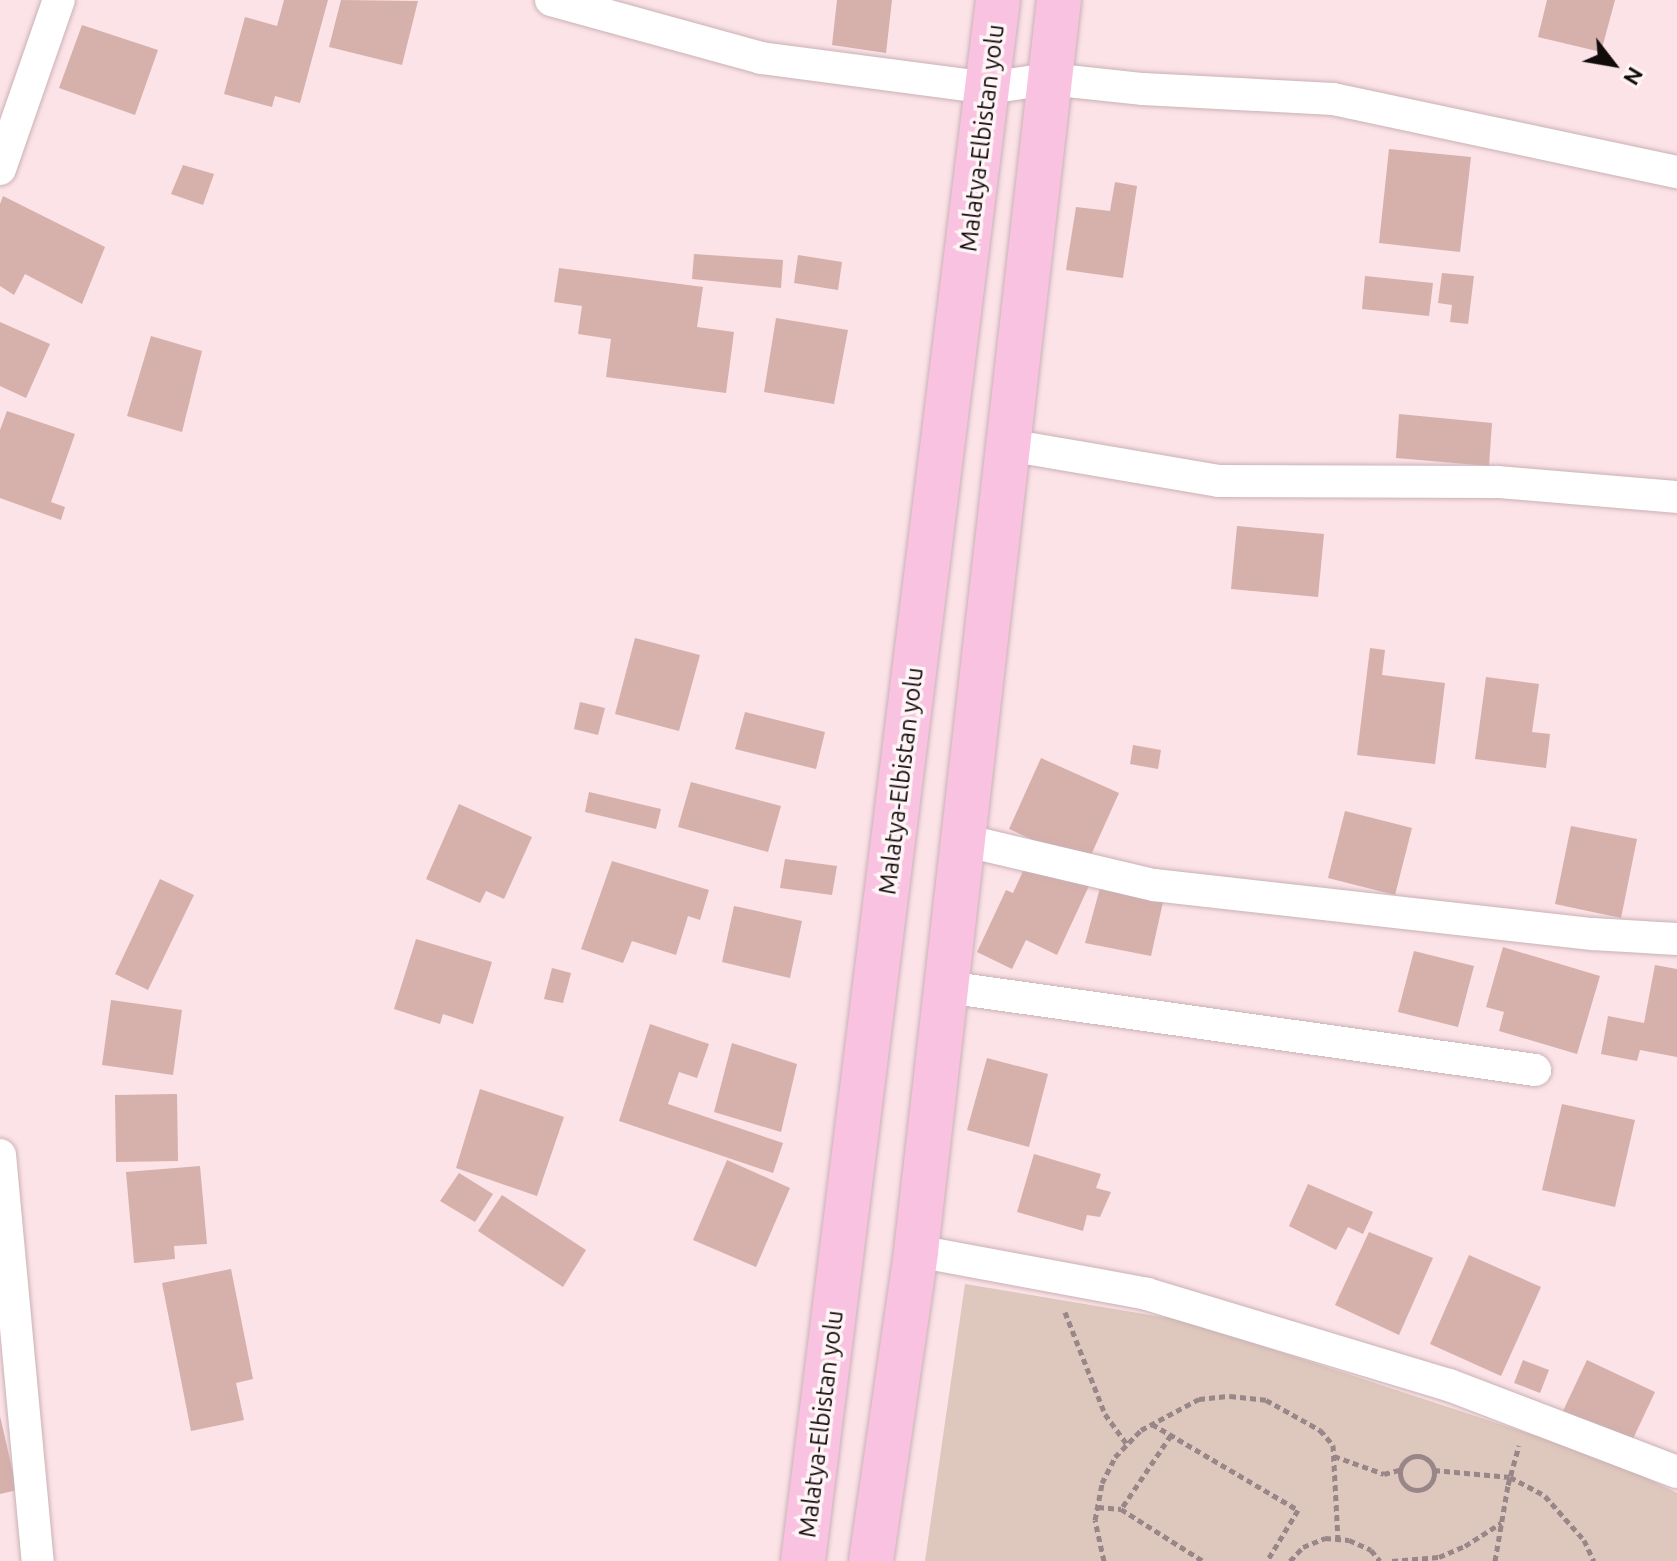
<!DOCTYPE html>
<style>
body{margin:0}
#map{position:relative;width:1677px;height:1561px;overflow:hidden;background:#fce3e7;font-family:Ubuntu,sans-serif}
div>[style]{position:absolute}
.green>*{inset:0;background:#dec7bc}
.building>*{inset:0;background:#d6b0aa}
.path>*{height:5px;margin-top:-2.5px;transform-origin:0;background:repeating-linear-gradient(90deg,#988689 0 6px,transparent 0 10px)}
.path>.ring{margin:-2.5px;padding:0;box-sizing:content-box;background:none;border:5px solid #988689;border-radius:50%}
.roads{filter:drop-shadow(0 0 2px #c9b1b5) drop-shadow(0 0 2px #c9b1b5)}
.street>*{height:32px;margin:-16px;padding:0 16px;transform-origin:16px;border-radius:16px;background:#fff}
.primary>*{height:44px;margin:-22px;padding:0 22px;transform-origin:22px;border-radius:22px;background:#f8c2e0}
span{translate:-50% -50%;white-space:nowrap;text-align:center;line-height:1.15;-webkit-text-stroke:7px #fff5f6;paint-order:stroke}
.street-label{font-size:24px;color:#120b0c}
.north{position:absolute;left:1573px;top:24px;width:80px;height:80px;-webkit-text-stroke:6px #fff5f6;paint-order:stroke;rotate:121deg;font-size:22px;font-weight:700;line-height:32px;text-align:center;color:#120b0c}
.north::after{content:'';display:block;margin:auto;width:28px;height:36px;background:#120b0c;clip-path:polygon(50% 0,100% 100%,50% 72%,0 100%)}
</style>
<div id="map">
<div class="green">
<div style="clip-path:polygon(965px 1284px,1186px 1321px,1612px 1461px,1677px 1493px,1677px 1561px,925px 1561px)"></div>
</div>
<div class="building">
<div style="clip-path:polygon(284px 0,328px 0,300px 103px,275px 96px,272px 107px,224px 94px,245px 17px,277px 26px)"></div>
<div style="clip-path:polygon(341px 0,418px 1px,402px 65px,329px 47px)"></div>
<div style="clip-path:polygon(837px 0,892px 0,886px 53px,832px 45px)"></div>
<div style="clip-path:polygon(1547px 0,1615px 0,1601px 52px,1538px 37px)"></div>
<div style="clip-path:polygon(82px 25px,158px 50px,135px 115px,59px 88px)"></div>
<div style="clip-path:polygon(1389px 149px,1471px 157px,1460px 252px,1379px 243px)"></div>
<div style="clip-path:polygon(183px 165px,214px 174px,203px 205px,171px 194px)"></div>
<div style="clip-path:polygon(1115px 182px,1137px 186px,1123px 278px,1066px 270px,1076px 207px,1110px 211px)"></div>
<div style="clip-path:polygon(3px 196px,105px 247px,82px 304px,25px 274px,14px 295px,0 286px,0 204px)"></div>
<div style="clip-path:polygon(694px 254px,783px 260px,781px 288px,692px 279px)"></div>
<div style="clip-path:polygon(798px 255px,842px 262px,838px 290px,794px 283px)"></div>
<div style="clip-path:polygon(559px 268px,703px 287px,697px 327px,734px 332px,726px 393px,606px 377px,611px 339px,578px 334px,582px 306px,554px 302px)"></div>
<div style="clip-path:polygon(1442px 273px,1474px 276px,1468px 324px,1450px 322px,1452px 305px,1438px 303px)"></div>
<div style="clip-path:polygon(1365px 276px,1433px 283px,1429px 316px,1362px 309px)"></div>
<div style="clip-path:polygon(776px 318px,848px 330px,834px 404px,764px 392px)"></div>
<div style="clip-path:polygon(0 322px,50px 344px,26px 398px,0 386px)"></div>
<div style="clip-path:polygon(151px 336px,202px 351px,182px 432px,127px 416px)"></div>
<div style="clip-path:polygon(7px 411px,75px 434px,51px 502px,65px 507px,61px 520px,0 498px,0 430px)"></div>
<div style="clip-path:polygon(1399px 414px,1492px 423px,1489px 466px,1396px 458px)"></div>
<div style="clip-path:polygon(1237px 526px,1324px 534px,1318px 597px,1231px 589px)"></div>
<div style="clip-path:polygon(635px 638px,700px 655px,679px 731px,615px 714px)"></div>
<div style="clip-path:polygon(1370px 648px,1385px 650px,1382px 675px,1445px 683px,1435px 764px,1357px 755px)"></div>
<div style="clip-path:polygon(1486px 677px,1539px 684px,1532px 732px,1550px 734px,1546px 768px,1475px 759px)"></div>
<div style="clip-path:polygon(580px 702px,605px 708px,598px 735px,574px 729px)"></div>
<div style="clip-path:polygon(745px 712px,825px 732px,816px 769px,735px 749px)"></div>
<div style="clip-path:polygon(1133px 745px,1161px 750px,1158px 769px,1130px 764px)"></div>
<div style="clip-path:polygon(1041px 758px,1119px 793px,1087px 864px,1009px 829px)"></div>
<div style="clip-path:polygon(691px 782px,781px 806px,768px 852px,678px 827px)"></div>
<div style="clip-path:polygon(589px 792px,661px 809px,656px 829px,585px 812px)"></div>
<div style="clip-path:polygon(459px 804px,532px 837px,504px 899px,486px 891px,480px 903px,426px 879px)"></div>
<div style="clip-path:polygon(1345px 811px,1412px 828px,1395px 895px,1328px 878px)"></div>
<div style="clip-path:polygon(1571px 826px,1637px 839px,1621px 918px,1555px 904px)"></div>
<div style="clip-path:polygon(1034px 847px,1094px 875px,1057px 955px,1026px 940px,1012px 969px,977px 952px,1006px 890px,1013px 893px)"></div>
<div style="clip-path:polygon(785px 859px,837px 866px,832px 895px,780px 888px)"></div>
<div style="clip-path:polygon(612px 861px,709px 890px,700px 920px,688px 916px,676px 955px,632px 941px,623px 963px,581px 949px)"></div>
<div style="clip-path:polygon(160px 879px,194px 895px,148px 990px,115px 974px)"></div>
<div style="clip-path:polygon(1100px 888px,1163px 902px,1151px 956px,1085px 943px)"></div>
<div style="clip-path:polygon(734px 906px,802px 921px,790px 978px,722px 962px)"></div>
<div style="clip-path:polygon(416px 939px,492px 962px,473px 1024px,443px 1014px,440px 1024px,394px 1009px)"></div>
<div style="clip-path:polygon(1503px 947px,1600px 976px,1577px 1054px,1499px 1031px,1504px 1012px,1486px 1007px)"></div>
<div style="clip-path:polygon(1414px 951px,1474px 966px,1458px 1027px,1398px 1012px)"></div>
<div style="clip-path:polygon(1655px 965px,1677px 969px,1677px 1057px,1640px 1050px,1637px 1061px,1601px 1054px,1608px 1016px,1644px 1023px)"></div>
<div style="clip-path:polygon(552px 968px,571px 973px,563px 1003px,544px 999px)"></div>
<div style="clip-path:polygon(111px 1000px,182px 1010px,173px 1075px,102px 1065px)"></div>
<div style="clip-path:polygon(650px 1024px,709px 1044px,697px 1078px,679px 1072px,668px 1104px,783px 1143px,773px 1173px,619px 1121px)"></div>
<div style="clip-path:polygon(732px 1043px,797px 1064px,781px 1132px,714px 1112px)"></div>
<div style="clip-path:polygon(987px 1058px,1048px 1074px,1029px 1147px,967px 1130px)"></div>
<div style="clip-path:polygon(480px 1089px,564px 1117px,537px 1196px,456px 1168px)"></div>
<div style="clip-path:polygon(177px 1094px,178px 1161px,116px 1162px,115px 1095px)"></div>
<div style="clip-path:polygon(1562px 1104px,1635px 1120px,1615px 1207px,1542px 1190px)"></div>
<div style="clip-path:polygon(1034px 1154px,1101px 1174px,1096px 1188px,1111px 1192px,1100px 1217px,1087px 1215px,1083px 1231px,1017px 1212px)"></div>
<div style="clip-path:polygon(727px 1160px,790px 1188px,756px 1267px,693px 1240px)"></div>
<div style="clip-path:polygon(200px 1166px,207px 1244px,174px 1246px,175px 1259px,134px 1263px,126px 1172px)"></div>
<div style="clip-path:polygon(459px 1173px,493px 1194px,475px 1222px,440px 1201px)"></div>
<div style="clip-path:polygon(1308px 1184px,1373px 1212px,1363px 1234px,1348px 1227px,1336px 1250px,1289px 1226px)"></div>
<div style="clip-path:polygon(502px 1195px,586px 1250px,563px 1287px,478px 1231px)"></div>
<div style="clip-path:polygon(1369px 1232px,1433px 1258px,1399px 1335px,1335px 1305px)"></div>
<div style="clip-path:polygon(1469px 1255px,1541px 1287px,1501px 1376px,1430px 1344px)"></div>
<div style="clip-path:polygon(231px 1269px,253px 1379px,236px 1383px,244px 1420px,191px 1431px,162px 1283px)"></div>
<div style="clip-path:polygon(1523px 1360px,1549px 1370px,1540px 1393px,1514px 1383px)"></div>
<div style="clip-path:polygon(1587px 1360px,1655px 1392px,1631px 1443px,1563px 1411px)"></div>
<div style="clip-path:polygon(0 1416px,17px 1490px,0 1494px)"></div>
</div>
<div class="path">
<div style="left:1065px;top:1312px;width:110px;rotate:68.6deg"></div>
<div style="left:1105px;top:1414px;width:37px;rotate:54deg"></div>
<div style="left:1152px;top:1424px;width:169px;rotate:30.5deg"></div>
<div style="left:1298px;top:1510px;width:60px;rotate:121.3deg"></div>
<div style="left:1171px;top:1435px;width:89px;rotate:124deg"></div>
<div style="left:1121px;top:1509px;width:97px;rotate:32.4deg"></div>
<div class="ring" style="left:1400px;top:1456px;width:29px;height:29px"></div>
<div style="left:1334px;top:1456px;width:53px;rotate:19.8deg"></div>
<div style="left:1384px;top:1474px;width:16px;rotate:-15deg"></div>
<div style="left:1434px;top:1470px;width:76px;rotate:5.3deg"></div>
<div style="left:1510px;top:1477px;width:40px;rotate:28deg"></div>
<div style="left:1545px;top:1496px;width:59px;rotate:48.4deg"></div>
<div style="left:1584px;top:1540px;width:23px;rotate:65deg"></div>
<div style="left:1098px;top:1507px;width:23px;rotate:5deg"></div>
<div style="left:1104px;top:1561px;width:42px;rotate:-102.4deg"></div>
<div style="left:1095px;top:1520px;width:38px;rotate:-79deg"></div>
<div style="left:1102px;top:1483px;width:29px;rotate:-63deg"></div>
<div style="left:1115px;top:1457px;width:37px;rotate:-46deg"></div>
<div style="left:1141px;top:1430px;width:66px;rotate:-28.1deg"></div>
<div style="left:1199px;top:1399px;width:31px;rotate:-6deg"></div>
<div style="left:1230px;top:1396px;width:36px;rotate:6deg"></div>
<div style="left:1266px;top:1400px;width:62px;rotate:29.1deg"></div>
<div style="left:1320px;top:1430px;width:20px;rotate:49deg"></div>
<div style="left:1333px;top:1445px;width:94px;rotate:87deg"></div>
<div style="left:1290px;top:1561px;width:19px;rotate:-47deg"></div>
<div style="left:1303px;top:1547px;width:24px;rotate:-22deg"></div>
<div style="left:1325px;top:1538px;width:24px;rotate:5deg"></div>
<div style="left:1349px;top:1540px;width:24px;rotate:24deg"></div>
<div style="left:1371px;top:1550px;width:14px;rotate:51deg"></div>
<div style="left:1392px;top:1561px;width:47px;rotate:-4.9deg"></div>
<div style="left:1439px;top:1557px;width:28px;rotate:-23deg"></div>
<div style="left:1465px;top:1546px;width:43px;rotate:-32.6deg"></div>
<div style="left:1495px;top:1561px;width:77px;rotate:-80.3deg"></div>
<div style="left:1508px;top:1485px;width:41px;rotate:-74.6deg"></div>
</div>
<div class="roads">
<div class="street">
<div style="left:551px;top:0;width:218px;rotate:15.4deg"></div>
<div style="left:761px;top:58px;width:229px;rotate:7.5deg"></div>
<div style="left:988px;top:88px;width:62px;rotate:-8.4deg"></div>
<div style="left:1049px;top:79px;width:95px;rotate:6.1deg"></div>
<div style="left:1143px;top:89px;width:190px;rotate:3deg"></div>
<div style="left:1333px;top:99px;width:352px;rotate:12deg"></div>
<div style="left:0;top:169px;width:179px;rotate:-70.8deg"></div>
<div style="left:1008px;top:445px;width:214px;rotate:9.7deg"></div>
<div style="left:1219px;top:481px;width:279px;rotate:0.2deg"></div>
<div style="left:1498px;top:482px;width:180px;rotate:4.8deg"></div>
<div style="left:963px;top:840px;width:196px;rotate:13.3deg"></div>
<div style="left:1154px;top:885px;width:441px;rotate:6.4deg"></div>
<div style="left:1592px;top:934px;width:85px;rotate:3.4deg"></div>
<div style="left:946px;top:987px;width:595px;rotate:8.02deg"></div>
<div style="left:0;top:1155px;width:408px;rotate:84.7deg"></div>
<div style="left:916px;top:1251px;width:235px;rotate:10.5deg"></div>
<div style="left:1147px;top:1294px;width:315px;rotate:16.8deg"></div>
<div style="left:1449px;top:1385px;width:244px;rotate:20.9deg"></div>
</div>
<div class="primary">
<div style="left:803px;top:1561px;width:1573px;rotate:-82.88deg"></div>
<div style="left:871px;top:1561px;width:313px;rotate:-81.7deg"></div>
<div style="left:916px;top:1251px;width:1259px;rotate:-83.48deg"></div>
</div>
</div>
<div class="street-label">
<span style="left:982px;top:138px;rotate:-83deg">Malatya-Elbistan yolu</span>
<span style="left:901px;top:781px;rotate:-83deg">Malatya-Elbistan yolu</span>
<span style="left:821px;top:1424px;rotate:-83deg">Malatya-Elbistan yolu</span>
</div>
<div class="north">N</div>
</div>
